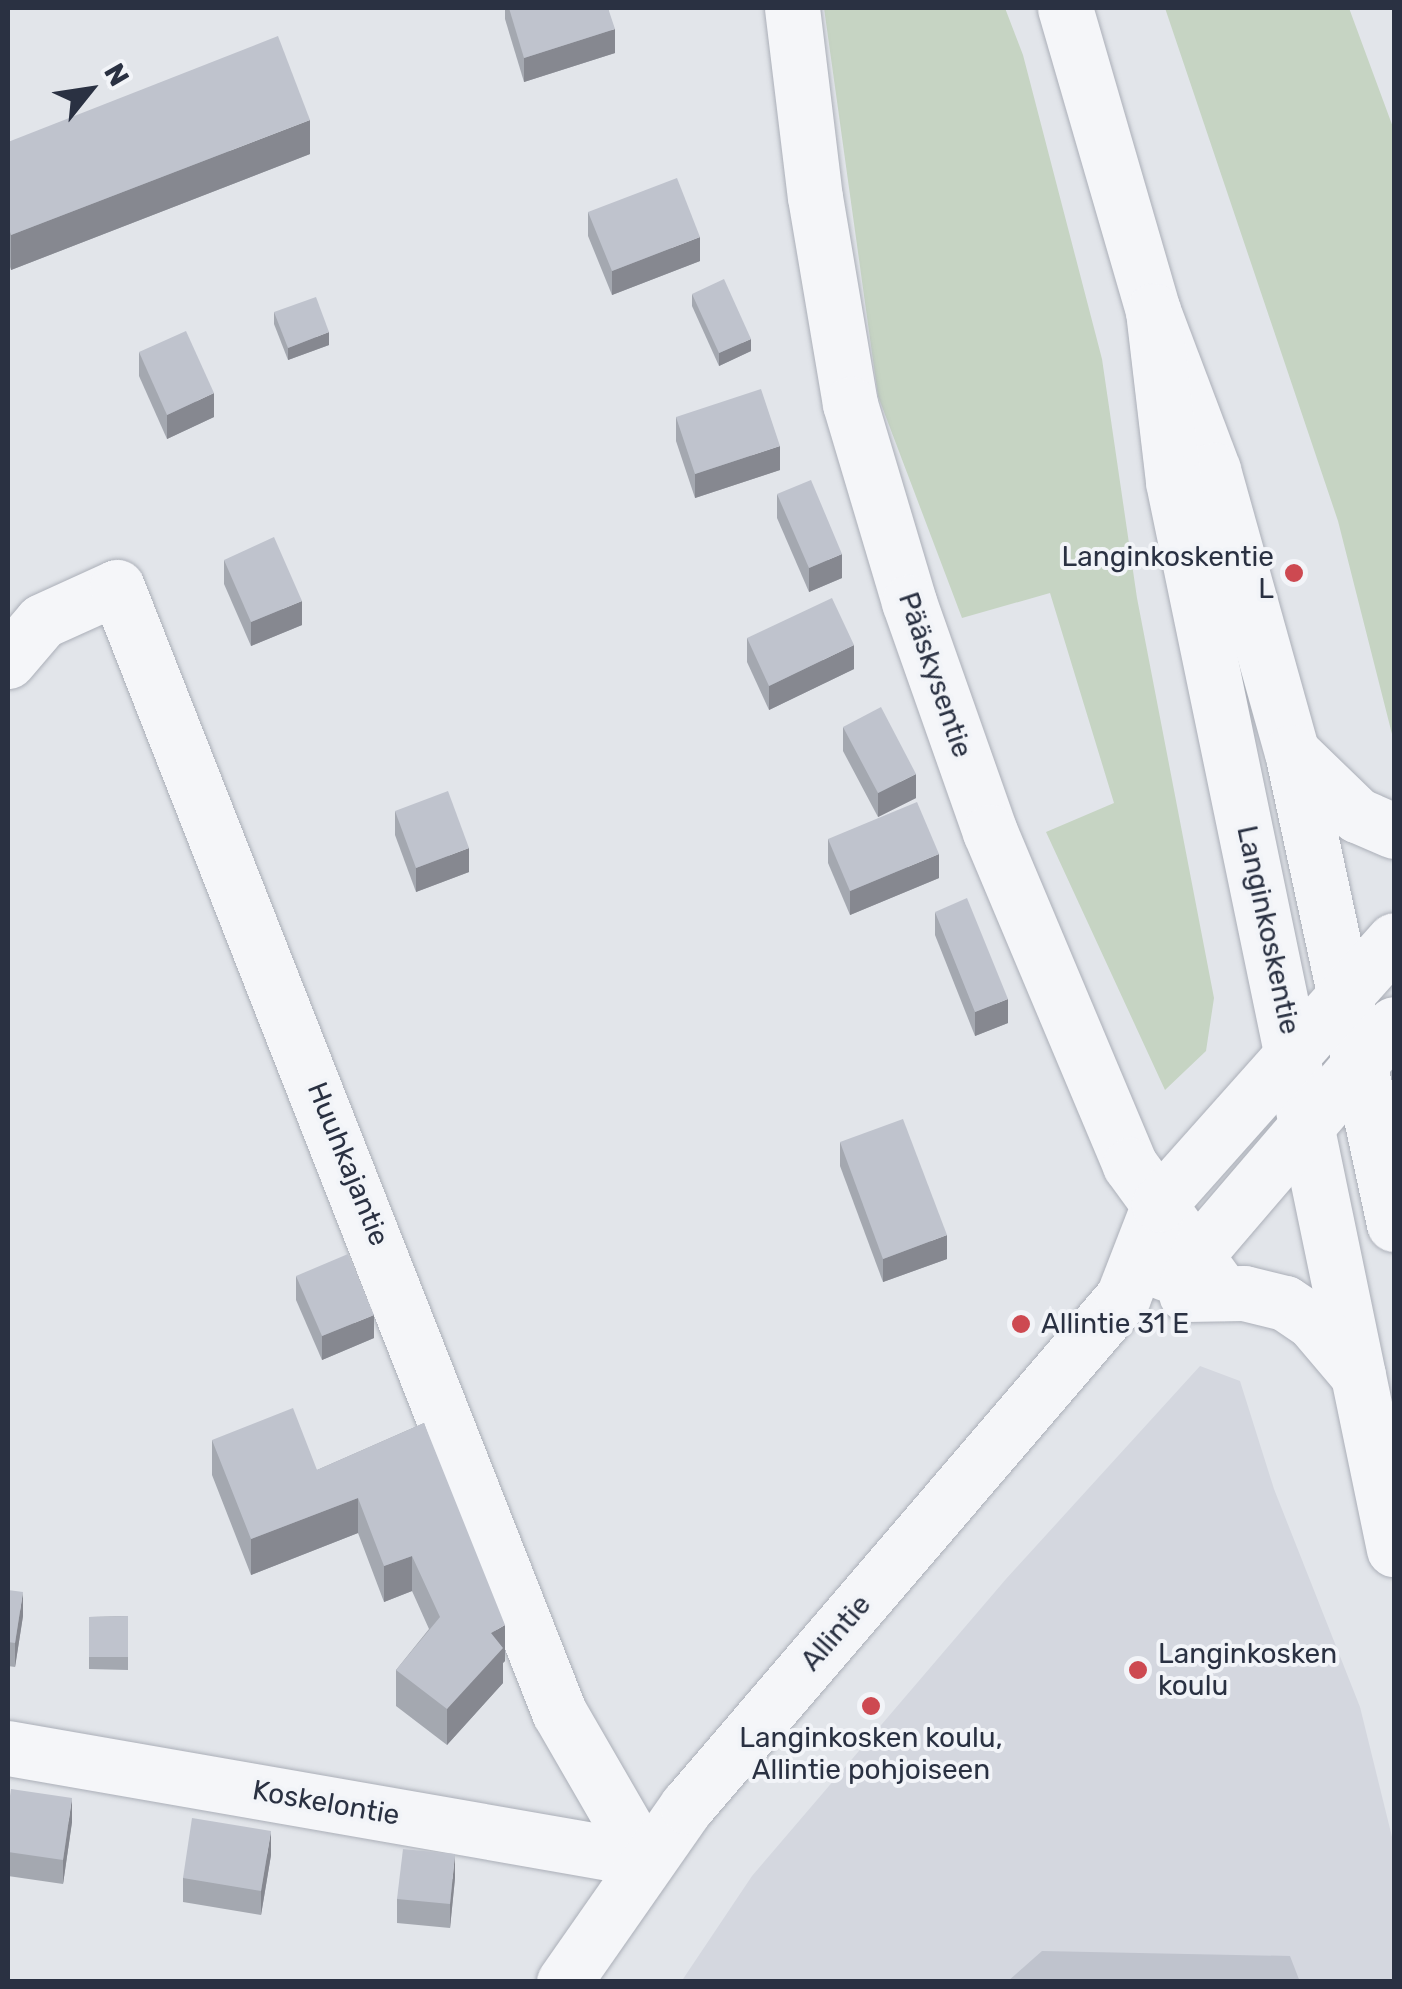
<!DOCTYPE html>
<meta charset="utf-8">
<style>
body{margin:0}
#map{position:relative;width:1402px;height:1989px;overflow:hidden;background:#e2e5ea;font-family:Rubik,sans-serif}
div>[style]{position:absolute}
.built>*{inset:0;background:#d4d7df}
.green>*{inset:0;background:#c6d4c3}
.roads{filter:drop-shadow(0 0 2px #abafb8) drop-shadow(0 0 2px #abafb8)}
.minor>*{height:55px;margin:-27.5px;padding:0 27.5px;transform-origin:27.5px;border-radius:27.5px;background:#f5f6f9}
.wall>*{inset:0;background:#a4a8b0}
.shaded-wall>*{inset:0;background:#868890}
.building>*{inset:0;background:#bfc3cd}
.dots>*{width:28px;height:28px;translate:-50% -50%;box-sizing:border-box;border:5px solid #f2f4f8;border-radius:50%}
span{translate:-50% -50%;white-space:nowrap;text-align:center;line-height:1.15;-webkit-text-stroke:8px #f2f4f8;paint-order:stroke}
.poi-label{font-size:28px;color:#2a3142}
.right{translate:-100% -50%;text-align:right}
.left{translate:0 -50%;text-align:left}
.street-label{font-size:28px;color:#2a3142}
.frame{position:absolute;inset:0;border:10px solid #2a3142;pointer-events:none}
.north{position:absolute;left:40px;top:40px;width:100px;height:100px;-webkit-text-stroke:8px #f2f4f8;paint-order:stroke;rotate:60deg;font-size:28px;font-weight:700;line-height:40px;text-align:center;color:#2a3142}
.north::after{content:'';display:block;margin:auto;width:35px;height:45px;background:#2a3142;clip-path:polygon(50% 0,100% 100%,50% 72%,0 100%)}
</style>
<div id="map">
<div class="built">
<div style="clip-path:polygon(1200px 1366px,1240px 1381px,1274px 1489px,1360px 1707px,1394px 1845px,1394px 1981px,681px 1982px,752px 1876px,1006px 1579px)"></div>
</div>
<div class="green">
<div style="clip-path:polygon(824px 8px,1005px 8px,1023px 55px,1102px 359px,1137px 598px,1214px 998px,1206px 1051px,1165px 1090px,1046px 832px,1114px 803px,1050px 593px,962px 618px,878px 396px)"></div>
<div style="clip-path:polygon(1165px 8px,1349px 8px,1394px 130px,1394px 742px,1338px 521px)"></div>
</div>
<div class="roads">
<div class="minor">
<div style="left:792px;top:8px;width:190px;rotate:83.1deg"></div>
<div style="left:815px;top:197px;width:210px;rotate:80.4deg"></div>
<div style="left:850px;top:404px;width:207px;rotate:73.4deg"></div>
<div style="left:909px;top:602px;width:244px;rotate:70.6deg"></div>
<div style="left:990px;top:832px;width:361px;rotate:67.2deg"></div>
<div style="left:1130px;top:1165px;width:158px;rotate:54deg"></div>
<div style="left:1065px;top:8px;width:316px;rotate:73.8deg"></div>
<div style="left:1153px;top:311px;width:170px;rotate:69.3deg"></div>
<div style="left:1213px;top:470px;width:293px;rotate:74.4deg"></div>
<div style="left:1292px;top:752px;width:483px;rotate:77.8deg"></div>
<div style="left:1153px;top:311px;width:172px;rotate:83.3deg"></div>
<div style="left:1173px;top:482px;width:1090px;rotate:78.3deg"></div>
<div style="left:8px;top:661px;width:52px;rotate:-49.6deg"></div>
<div style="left:42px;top:621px;width:82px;rotate:-24.4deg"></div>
<div style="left:117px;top:587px;width:1209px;rotate:68.55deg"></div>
<div style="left:559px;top:1712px;width:170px;rotate:60deg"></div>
<div style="left:1292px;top:752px;width:91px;rotate:44.1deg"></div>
<div style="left:1357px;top:815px;width:40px;rotate:23.4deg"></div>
<div style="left:1165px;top:1273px;width:36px;rotate:-30deg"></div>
<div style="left:1196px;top:1255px;width:304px;rotate:-49.4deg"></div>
<div style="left:1186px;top:1294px;width:58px;rotate:-1deg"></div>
<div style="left:1244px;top:1293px;width:42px;rotate:13.7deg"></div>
<div style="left:1285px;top:1303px;width:32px;rotate:34deg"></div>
<div style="left:1312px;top:1321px;width:71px;rotate:49.6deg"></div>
<div style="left:8px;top:1748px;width:646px;rotate:9.9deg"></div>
<div style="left:564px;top:1982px;width:215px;rotate:-55.1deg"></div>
<div style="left:687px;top:1806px;width:670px;rotate:-49.42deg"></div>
<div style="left:1123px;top:1297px;width:100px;rotate:-68.8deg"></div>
<div style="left:1159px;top:1204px;width:353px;rotate:-48.3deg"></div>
</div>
</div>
<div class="wall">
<div style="clip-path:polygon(505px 8px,608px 8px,615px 53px,524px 82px,505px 19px)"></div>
<div style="clip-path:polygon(8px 142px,310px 154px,11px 270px,8px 261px)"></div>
<div style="clip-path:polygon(588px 212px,700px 261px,612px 295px,588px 236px)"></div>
<div style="clip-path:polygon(692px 294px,751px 351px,719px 366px,692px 306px)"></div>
<div style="clip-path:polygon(274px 312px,329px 345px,288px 360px,274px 324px)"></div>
<div style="clip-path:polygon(139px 352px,214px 417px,167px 439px,139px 376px)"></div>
<div style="clip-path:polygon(676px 417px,780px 470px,695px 498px,676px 441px)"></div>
<div style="clip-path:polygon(777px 494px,842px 578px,809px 592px,777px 518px)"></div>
<div style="clip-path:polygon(224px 560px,302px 625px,251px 646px,224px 584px)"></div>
<div style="clip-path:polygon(747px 638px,854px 669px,769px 710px,747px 662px)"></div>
<div style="clip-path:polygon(843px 727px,916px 798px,878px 817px,843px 751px)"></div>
<div style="clip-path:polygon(395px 811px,469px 872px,416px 892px,395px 835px)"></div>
<div style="clip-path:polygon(828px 839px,939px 878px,850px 915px,828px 863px)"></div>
<div style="clip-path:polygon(935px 912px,1008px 1023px,975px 1036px,935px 935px)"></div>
<div style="clip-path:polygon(840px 1142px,947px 1259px,883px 1282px,840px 1166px)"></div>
<div style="clip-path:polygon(296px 1276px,374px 1338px,322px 1360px,296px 1300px)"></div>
<div style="clip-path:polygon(424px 1423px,505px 1661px,503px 1663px,503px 1683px,447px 1745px,396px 1706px,396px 1670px,429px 1629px,412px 1591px,384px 1602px,358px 1533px,251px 1575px,212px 1475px,212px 1440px,317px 1470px)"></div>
<div style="clip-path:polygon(8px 1590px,23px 1616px,15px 1667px,8px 1666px)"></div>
<div style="clip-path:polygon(128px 1616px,128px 1670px,89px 1669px,89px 1617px)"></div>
<div style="clip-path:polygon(8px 1810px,72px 1822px,63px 1884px,8px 1876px)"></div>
<div style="clip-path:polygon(271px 1855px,261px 1915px,183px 1902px,183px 1878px)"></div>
<div style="clip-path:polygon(455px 1878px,450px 1928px,397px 1923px,397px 1899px)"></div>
</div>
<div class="shaded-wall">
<div style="clip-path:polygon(615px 29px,615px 53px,524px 82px,524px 58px)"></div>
<div style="clip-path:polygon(310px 120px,310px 154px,11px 270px,11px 235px)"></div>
<div style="clip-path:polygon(700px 237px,700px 261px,612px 295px,612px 271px)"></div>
<div style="clip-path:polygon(329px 332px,329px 345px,288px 360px,288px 348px)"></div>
<div style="clip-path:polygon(751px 339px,751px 351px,719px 366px,719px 353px)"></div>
<div style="clip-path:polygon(214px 393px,214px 417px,167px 439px,167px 415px)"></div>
<div style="clip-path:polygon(780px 446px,780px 470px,695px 498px,695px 474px)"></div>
<div style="clip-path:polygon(842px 554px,842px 578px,809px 592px,809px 568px)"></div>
<div style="clip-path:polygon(302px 601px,302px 625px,251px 646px,251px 622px)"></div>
<div style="clip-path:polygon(854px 645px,854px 669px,769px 710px,769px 686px)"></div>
<div style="clip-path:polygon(916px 774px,916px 798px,878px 817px,878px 793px)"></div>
<div style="clip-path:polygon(469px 848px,469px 872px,416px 892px,416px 868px)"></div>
<div style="clip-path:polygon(939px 854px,939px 878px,850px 915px,850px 891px)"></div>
<div style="clip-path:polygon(1008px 999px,1008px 1023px,975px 1036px,975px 1012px)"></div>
<div style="clip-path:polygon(947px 1235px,947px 1259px,883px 1282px,883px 1259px)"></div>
<div style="clip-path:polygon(374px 1315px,374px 1338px,322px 1360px,322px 1336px)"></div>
<div style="clip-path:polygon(358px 1498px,358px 1533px,251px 1575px,251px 1539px)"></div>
<div style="clip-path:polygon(412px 1556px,412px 1591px,384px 1602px,384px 1566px)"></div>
<div style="clip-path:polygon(23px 1592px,23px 1616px,15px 1667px,15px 1643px)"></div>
<div style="clip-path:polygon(505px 1625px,505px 1661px,503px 1663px,503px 1683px,447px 1745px,447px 1709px,491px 1633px)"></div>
<div style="clip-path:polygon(72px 1798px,72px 1822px,63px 1884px,63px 1860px)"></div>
<div style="clip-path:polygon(271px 1831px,271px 1855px,261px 1915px,261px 1891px)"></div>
<div style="clip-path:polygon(455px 1854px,455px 1878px,450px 1928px,450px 1904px)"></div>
</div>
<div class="building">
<div style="clip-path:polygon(509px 8px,608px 8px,615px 29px,524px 58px)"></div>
<div style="clip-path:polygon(278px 36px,310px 120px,11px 235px,8px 226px,8px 142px)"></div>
<div style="clip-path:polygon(677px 178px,700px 237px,612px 271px,588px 212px)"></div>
<div style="clip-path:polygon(724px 279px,751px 339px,719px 353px,692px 294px)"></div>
<div style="clip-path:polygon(316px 297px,329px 332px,288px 348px,274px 312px)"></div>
<div style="clip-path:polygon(186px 331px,214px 393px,167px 415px,139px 352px)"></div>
<div style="clip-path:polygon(761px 389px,780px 446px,695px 474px,676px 417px)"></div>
<div style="clip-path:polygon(811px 480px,842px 554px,809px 568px,777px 494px)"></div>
<div style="clip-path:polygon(274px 537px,302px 601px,251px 622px,224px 560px)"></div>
<div style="clip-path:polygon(832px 598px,854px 645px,769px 686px,747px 638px)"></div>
<div style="clip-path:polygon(881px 707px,916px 774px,878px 793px,843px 727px)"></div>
<div style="clip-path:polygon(448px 791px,469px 848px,416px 868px,395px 811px)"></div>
<div style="clip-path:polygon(917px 802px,939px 854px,850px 891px,828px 839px)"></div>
<div style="clip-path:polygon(967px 898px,1008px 999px,975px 1012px,935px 912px)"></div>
<div style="clip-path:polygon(903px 1119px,947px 1235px,883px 1259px,840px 1142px)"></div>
<div style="clip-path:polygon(348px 1254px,374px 1315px,322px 1336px,296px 1276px)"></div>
<div style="clip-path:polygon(293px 1408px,317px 1470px,424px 1423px,505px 1625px,491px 1633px,503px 1648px,447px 1709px,396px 1670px,440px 1617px,412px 1556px,384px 1566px,358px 1498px,251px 1539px,212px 1440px)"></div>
<div style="clip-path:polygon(8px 1590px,23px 1592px,15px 1643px,8px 1642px)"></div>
<div style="clip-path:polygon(128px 1616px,128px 1657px,89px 1657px,89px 1617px)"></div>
<div style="clip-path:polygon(11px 1789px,72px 1798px,63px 1860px,8px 1852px,8px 1810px)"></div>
<div style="clip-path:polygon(192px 1818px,271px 1831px,261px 1891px,183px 1878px)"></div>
<div style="clip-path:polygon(403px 1849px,455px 1854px,450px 1904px,397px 1899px)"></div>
<div style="clip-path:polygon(1042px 1951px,1290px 1956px,1300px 1982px,1007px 1982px)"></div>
</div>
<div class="dots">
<div style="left:1294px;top:573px;background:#cd4951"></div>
<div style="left:1021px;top:1324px;background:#cd4951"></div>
<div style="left:1138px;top:1670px;background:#cd4951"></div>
<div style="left:871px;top:1706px;background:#cd4951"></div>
</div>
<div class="poi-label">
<span class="right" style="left:1274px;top:573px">Langinkoskentie<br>L</span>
<span class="left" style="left:1041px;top:1324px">Allintie 31 E</span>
<span class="left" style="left:1158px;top:1670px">Langinkosken<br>koulu</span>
<span style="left:871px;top:1754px">Langinkosken koulu,<br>Allintie pohjoiseen</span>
</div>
<div class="street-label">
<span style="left:935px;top:675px;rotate:71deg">Pääskysentie</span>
<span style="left:1268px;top:930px;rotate:78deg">Langinkoskentie</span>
<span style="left:348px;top:1164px;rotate:68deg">Huuhkajantie</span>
<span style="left:836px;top:1633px;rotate:-49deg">Allintie</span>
<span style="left:326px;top:1803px;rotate:10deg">Koskelontie</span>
</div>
<div class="frame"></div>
<div class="north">N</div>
</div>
